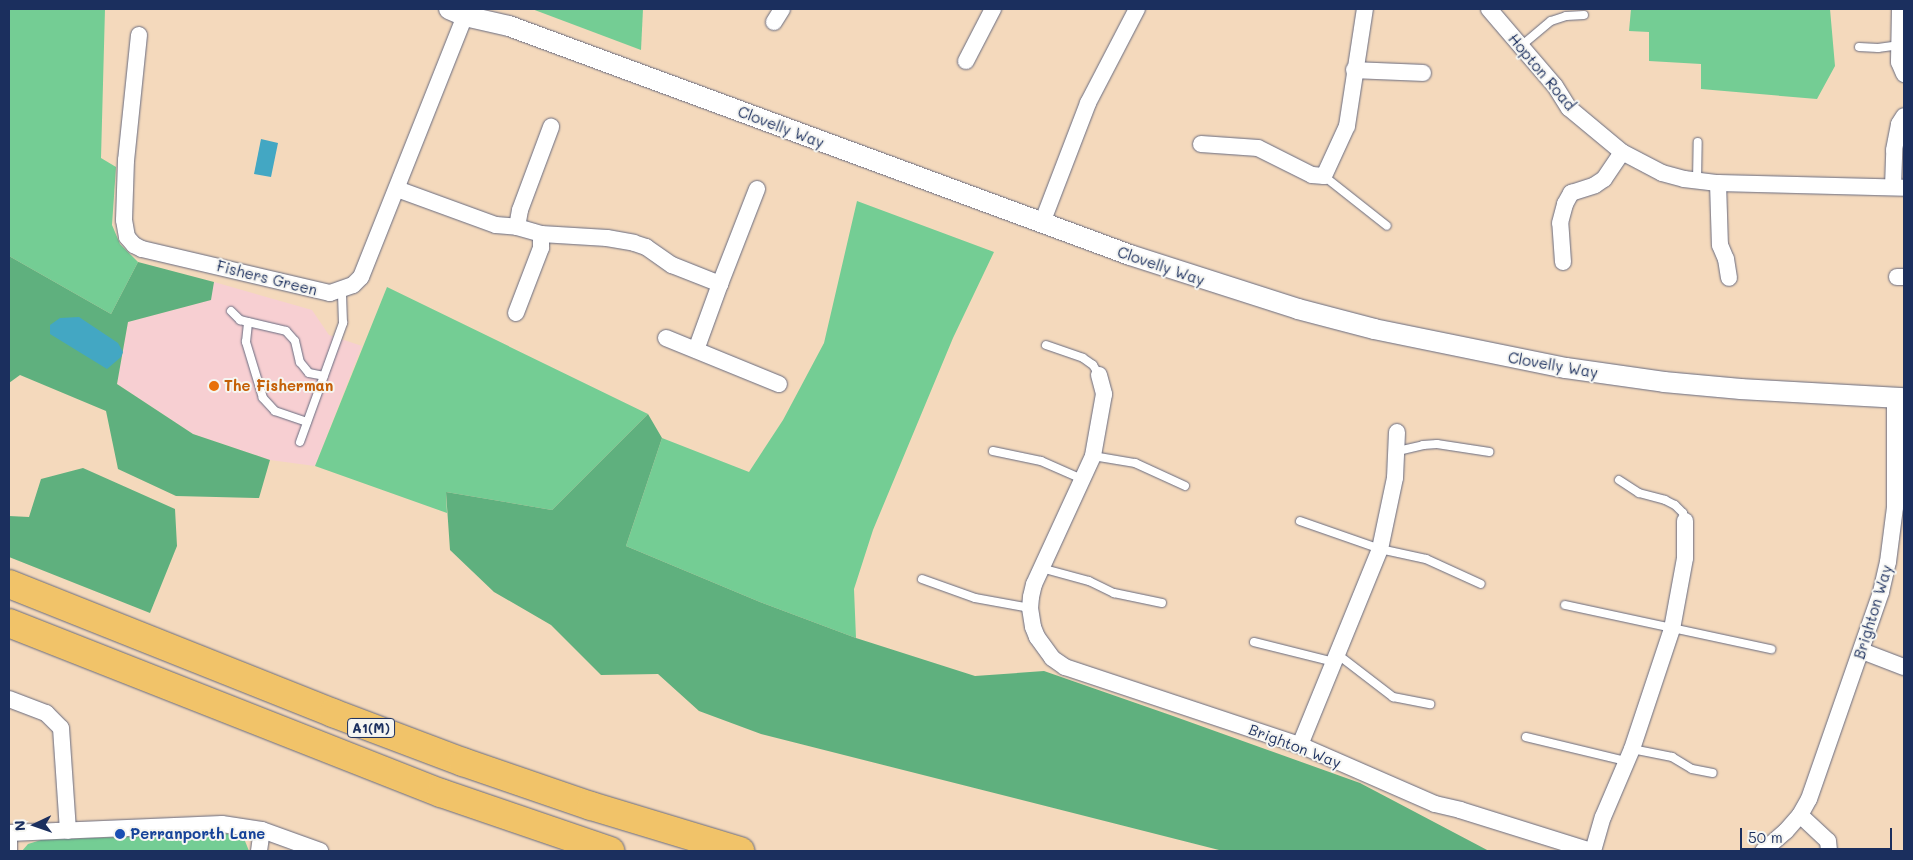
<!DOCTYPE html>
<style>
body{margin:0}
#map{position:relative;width:1913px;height:860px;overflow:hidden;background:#f4d9bc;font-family:Mali,sans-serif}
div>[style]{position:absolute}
.built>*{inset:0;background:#f7cfd2}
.green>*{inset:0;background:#74cd94}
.forest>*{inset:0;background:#5fb07e}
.water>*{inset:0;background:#43a7c3}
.roads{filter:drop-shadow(0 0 1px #676a7f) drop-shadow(0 0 1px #676a7f)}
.service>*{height:8px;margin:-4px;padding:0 4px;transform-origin:4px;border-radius:4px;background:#fff}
.minor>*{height:16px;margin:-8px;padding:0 8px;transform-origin:8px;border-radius:8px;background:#fff}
.tertiary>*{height:20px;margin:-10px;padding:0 10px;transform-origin:10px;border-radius:10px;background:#fff}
.motorway>*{height:28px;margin:-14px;padding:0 14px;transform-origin:14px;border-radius:14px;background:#f1c369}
.dots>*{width:14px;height:14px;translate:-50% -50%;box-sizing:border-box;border:2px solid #f6f6f2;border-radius:50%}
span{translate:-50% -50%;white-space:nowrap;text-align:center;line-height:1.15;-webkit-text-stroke:4px #f6f6f2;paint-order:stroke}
.shield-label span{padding:1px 4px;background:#f6f6f2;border:1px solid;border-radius:4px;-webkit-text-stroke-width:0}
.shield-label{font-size:14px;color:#1b2f5e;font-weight:700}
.street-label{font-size:15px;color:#1b2f5e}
.food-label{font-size:15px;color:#c56008;font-weight:700}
.left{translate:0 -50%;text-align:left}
.transit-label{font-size:15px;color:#164399;font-weight:700}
.frame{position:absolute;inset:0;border:10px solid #1b2f5e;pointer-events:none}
.north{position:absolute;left:10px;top:800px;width:50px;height:50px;-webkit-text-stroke:4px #f6f6f2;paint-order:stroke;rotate:267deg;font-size:14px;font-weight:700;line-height:20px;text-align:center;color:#1b2f5e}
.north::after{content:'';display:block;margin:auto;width:18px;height:22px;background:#1b2f5e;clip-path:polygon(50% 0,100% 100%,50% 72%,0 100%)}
.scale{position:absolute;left:1740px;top:828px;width:152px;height:22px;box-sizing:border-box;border:2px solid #1b2f5e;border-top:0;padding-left:6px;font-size:15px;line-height:18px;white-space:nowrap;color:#1b2f5e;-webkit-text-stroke:4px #f6f6f2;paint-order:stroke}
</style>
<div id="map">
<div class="built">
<div style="clip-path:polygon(214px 282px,312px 310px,329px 335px,362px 346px,315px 466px,270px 460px,193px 434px,117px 384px,128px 322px,210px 300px)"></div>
</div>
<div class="green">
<div style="clip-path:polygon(11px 9px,105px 9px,101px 158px,116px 167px,112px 225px,120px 244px,138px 262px,111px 314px,9px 256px,9px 10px)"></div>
<div style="clip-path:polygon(532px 9px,643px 9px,641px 50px)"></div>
<div style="clip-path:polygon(1631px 9px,1830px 9px,1835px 66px,1817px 99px,1701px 89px,1701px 64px,1649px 61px,1649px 32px,1629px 31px)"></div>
<div style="clip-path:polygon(857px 201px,994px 252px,953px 338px,873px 530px,854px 589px,856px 638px,760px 602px,626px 546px,662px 438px,749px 472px,783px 420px,824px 343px)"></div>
<div style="clip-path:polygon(387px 287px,648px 414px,552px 510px,446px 492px,447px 513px,315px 466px)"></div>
<div style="clip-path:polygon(223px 833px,239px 836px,245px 841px,249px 851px,22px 851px,28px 844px,41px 840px)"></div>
</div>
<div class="forest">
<div style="clip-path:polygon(9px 256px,111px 314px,138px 262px,214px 282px,211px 300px,128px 322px,117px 384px,193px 434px,270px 460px,259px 498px,176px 496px,118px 469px,106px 411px,20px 375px,9px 383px)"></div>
<div style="clip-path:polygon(648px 414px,662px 438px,626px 546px,760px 602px,856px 638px,975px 676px,1044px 671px,1173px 716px,1360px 783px,1489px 851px,1223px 851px,761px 734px,699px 711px,658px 674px,601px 675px,551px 625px,494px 592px,450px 550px,446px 492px,552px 510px)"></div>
<div style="clip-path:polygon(83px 468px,175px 509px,177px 546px,150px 613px,9px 557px,9px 516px,29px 517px,41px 479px)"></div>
</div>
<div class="water">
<div style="clip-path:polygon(261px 139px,278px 143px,271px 177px,254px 174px)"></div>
<div style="clip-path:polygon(79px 317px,118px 343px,123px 352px,121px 357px,107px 369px,50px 334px,50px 325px,60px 318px)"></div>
</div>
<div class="roads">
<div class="service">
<div style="left:1521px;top:46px;width:39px;rotate:-40deg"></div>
<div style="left:1551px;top:21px;width:16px;rotate:-18deg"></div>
<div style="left:1566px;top:16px;width:18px;rotate:-3deg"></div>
<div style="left:1859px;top:47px;width:19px;rotate:3deg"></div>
<div style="left:1878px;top:48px;width:22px;rotate:-8deg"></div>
<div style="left:1324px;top:176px;width:80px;rotate:38.4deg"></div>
<div style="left:1697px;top:181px;width:39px;rotate:-89deg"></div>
<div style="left:231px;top:311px;width:13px;rotate:45deg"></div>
<div style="left:240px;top:320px;width:8px;rotate:14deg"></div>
<div style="left:1046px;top:345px;width:39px;rotate:19deg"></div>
<div style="left:1083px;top:358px;width:12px;rotate:35deg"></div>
<div style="left:1093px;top:365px;width:12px;rotate:59deg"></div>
<div style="left:307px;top:422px;width:34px;rotate:-161deg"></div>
<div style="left:275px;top:411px;width:18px;rotate:-133deg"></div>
<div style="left:263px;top:398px;width:59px;rotate:-106.9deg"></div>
<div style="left:246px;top:342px;width:20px;rotate:-84deg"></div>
<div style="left:248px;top:322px;width:39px;rotate:13deg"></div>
<div style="left:286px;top:331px;width:13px;rotate:48deg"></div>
<div style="left:295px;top:341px;width:22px;rotate:77deg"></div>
<div style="left:300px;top:362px;width:14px;rotate:51deg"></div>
<div style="left:309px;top:373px;width:15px;rotate:11deg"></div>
<div style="left:300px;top:442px;width:127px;rotate:-70.1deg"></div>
<div style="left:343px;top:323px;width:33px;rotate:-92deg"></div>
<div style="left:993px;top:451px;width:49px;rotate:11.8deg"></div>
<div style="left:1041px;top:461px;width:45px;rotate:23.7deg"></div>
<div style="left:1398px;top:451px;width:26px;rotate:-13deg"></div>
<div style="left:1423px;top:445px;width:14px;rotate:-4deg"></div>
<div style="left:1437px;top:444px;width:53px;rotate:8.7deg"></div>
<div style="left:1093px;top:456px;width:43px;rotate:9.5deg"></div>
<div style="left:1135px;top:463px;width:55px;rotate:24.7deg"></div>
<div style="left:1619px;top:480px;width:24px;rotate:33deg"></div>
<div style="left:1639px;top:493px;width:27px;rotate:15deg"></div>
<div style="left:1665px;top:500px;width:11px;rotate:27deg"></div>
<div style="left:1675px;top:505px;width:11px;rotate:45deg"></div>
<div style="left:1683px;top:513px;width:8px;rotate:76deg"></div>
<div style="left:1300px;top:521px;width:85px;rotate:19.3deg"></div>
<div style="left:1380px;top:549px;width:47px;rotate:12.3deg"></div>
<div style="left:1426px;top:559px;width:60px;rotate:24.4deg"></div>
<div style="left:1041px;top:568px;width:50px;rotate:15.2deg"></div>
<div style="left:1089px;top:581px;width:28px;rotate:26deg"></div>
<div style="left:1114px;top:593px;width:49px;rotate:11.8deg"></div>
<div style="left:922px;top:579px;width:56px;rotate:19.7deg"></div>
<div style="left:975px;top:598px;width:56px;rotate:10.3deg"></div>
<div style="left:1565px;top:605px;width:211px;rotate:12.1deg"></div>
<div style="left:1254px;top:642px;width:82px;rotate:14deg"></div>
<div style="left:1337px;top:654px;width:71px;rotate:37.5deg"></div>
<div style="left:1393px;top:697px;width:38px;rotate:11deg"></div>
<div style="left:1526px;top:737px;width:103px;rotate:13.5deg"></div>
<div style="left:1632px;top:749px;width:41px;rotate:11.3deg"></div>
<div style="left:1672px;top:757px;width:23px;rotate:31deg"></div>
<div style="left:1692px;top:769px;width:21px;rotate:11deg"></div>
</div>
<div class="minor">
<div style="left:1489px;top:9px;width:101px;rotate:49.4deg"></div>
<div style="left:1555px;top:86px;width:26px;rotate:58deg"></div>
<div style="left:1569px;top:108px;width:69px;rotate:39.7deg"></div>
<div style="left:1622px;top:152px;width:45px;rotate:27.7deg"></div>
<div style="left:1662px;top:173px;width:23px;rotate:15deg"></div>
<div style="left:1684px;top:179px;width:34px;rotate:7deg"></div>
<div style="left:1718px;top:183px;width:186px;rotate:1.5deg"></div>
<div style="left:1900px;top:9px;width:53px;rotate:91.1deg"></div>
<div style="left:1899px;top:62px;width:13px;rotate:67deg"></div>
<div style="left:774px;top:22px;width:15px;rotate:-58deg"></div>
<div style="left:139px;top:35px;width:126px;rotate:95.9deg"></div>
<div style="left:126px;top:160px;width:60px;rotate:91.9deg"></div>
<div style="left:124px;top:220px;width:17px;rotate:80deg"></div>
<div style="left:127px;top:237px;width:11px;rotate:49deg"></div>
<div style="left:134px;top:245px;width:9px;rotate:27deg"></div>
<div style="left:142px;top:249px;width:193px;rotate:13.2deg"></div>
<div style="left:330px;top:293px;width:24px;rotate:-19deg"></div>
<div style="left:353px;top:285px;width:11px;rotate:-45deg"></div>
<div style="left:361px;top:277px;width:281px;rotate:-68.3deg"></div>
<div style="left:966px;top:61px;width:59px;rotate:-62.6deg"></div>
<div style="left:1354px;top:70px;width:69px;rotate:2.5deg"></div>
<div style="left:1201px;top:144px;width:57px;rotate:4deg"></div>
<div style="left:1258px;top:148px;width:60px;rotate:26.6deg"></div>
<div style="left:1312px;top:175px;width:12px;rotate:5deg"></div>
<div style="left:1324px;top:176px;width:55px;rotate:-65.3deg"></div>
<div style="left:1347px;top:126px;width:118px;rotate:-81.3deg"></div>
<div style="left:1718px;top:183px;width:62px;rotate:88.2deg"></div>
<div style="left:1720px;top:245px;width:15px;rotate:67deg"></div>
<div style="left:1726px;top:259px;width:19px;rotate:81deg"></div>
<div style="left:1893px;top:187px;width:37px;rotate:-88deg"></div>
<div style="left:1894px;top:150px;width:26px;rotate:-79deg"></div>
<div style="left:1899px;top:124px;width:9px;rotate:-58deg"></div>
<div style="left:397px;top:189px;width:105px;rotate:20deg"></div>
<div style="left:496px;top:225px;width:21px;rotate:5deg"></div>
<div style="left:517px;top:227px;width:25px;rotate:16deg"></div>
<div style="left:541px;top:234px;width:66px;rotate:3.5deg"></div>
<div style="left:607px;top:238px;width:27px;rotate:10deg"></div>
<div style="left:634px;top:243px;width:13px;rotate:18deg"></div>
<div style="left:646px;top:247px;width:32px;rotate:35deg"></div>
<div style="left:672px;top:265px;width:52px;rotate:21.6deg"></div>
<div style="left:720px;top:284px;width:70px;rotate:110deg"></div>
<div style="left:1042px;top:223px;width:129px;rotate:-69deg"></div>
<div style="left:1088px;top:103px;width:106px;rotate:-62.5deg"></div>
<div style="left:517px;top:227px;width:17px;rotate:-80deg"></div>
<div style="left:520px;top:210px;width:89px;rotate:-69.5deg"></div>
<div style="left:1563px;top:262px;width:39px;rotate:-94deg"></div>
<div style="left:1560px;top:223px;width:20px;rotate:-75deg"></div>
<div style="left:1565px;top:204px;width:13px;rotate:-61deg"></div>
<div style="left:1571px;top:193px;width:25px;rotate:-18deg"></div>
<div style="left:1595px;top:185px;width:11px;rotate:-34deg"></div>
<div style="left:1604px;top:179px;width:32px;rotate:-56deg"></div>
<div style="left:1897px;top:277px;width:7px"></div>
<div style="left:720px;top:284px;width:102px;rotate:-68.7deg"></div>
<div style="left:516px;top:313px;width:70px;rotate:-69deg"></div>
<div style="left:541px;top:248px;width:14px;rotate:-90deg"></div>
<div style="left:666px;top:338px;width:122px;rotate:22.2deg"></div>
<div style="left:1099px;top:375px;width:20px;rotate:75deg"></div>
<div style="left:1104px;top:394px;width:63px;rotate:100.1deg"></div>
<div style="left:1093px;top:456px;width:141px;rotate:114.7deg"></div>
<div style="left:1034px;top:584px;width:13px;rotate:103deg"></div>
<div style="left:1031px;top:597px;width:11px;rotate:95deg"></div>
<div style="left:1030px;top:608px;width:19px;rotate:81deg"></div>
<div style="left:1033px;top:627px;width:11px;rotate:68deg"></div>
<div style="left:1037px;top:637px;width:26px;rotate:54deg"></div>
<div style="left:1052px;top:658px;width:16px;rotate:35deg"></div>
<div style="left:1065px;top:667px;width:248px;rotate:18.4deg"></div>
<div style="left:1300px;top:745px;width:147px;rotate:23.6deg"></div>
<div style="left:1435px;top:804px;width:26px;rotate:13deg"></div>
<div style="left:1460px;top:810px;width:137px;rotate:17.4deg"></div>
<div style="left:1862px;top:651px;width:45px;rotate:20.9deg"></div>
<div style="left:9px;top:699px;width:40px;rotate:21deg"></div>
<div style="left:46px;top:713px;width:21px;rotate:45deg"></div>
<div style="left:61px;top:728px;width:103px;rotate:86.1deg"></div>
<div style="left:1300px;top:745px;width:212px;rotate:-67.8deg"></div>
<div style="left:1380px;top:549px;width:73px;rotate:-78.1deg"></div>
<div style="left:1395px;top:478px;width:46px;rotate:-87.5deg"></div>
<div style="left:1800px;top:815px;width:38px;rotate:43deg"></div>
<div style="left:1828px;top:841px;width:10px;rotate:84deg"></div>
<div style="left:9px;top:833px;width:213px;rotate:-2.4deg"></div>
<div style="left:222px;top:824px;width:40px;rotate:8.5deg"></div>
<div style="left:262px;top:830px;width:62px;rotate:19.9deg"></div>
<div style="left:9px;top:833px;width:18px;rotate:90deg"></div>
<div style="left:259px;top:851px;width:21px;rotate:-82deg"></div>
<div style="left:1593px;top:851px;width:35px;rotate:-74deg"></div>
<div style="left:1603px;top:817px;width:74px;rotate:-66.9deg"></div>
<div style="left:1632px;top:749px;width:126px;rotate:-71.6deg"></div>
<div style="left:1672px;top:629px;width:72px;rotate:-79.6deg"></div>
<div style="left:1685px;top:558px;width:37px;rotate:-90deg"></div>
<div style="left:1763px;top:851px;width:30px;rotate:-41deg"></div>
<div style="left:1786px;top:831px;width:21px;rotate:-49deg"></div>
<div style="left:1800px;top:815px;width:18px;rotate:-61deg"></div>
<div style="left:1809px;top:799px;width:219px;rotate:-70.8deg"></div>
<div style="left:1881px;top:592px;width:31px;rotate:-77deg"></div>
<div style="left:1888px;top:562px;width:55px;rotate:-82.7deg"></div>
<div style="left:1895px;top:507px;width:109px;rotate:-90deg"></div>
</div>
<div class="tertiary">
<div style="left:449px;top:9px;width:17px;rotate:24deg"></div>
<div style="left:465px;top:16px;width:45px;rotate:12.8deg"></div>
<div style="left:509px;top:26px;width:662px;rotate:20.24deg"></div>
<div style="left:1130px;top:255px;width:176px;rotate:17.8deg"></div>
<div style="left:1298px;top:309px;width:79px;rotate:14.7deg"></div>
<div style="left:1374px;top:329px;width:196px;rotate:11.5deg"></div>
<div style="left:1566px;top:368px;width:99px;rotate:8.1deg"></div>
<div style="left:1664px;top:382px;width:77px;rotate:5.2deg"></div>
<div style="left:1741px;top:389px;width:163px;rotate:3.2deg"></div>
</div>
<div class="motorway">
<div style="left:9px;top:584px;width:349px;rotate:21.7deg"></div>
<div style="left:333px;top:713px;width:139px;rotate:20.7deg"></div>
<div style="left:463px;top:762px;width:135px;rotate:19deg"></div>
<div style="left:591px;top:806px;width:156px;rotate:16.8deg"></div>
<div style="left:9px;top:623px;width:464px;rotate:21.5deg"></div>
<div style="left:441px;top:793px;width:179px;rotate:18.9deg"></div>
</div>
</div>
<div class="dots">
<div style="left:214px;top:386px;background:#e8710a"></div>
<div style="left:120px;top:834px;background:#1a4fb4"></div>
</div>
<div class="shield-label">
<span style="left:371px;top:728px">A1(M)</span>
</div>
<div class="street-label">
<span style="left:1542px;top:72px;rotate:50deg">Hopton Road</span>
<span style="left:781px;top:127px;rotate:21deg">Clovelly Way</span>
<span style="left:1161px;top:266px;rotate:19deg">Clovelly Way</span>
<span style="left:267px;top:278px;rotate:14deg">Fishers Green</span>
<span style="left:1553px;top:365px;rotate:10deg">Clovelly Way</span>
<span style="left:1873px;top:612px;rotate:-73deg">Brighton Way</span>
<span style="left:1295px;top:746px;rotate:21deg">Brighton Way</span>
</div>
<div class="food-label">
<span class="left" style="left:224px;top:386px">The Fisherman</span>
</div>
<div class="transit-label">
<span class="left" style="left:130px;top:834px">Perranporth Lane</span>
</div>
<div class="frame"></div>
<div class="north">N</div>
<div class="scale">50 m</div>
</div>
